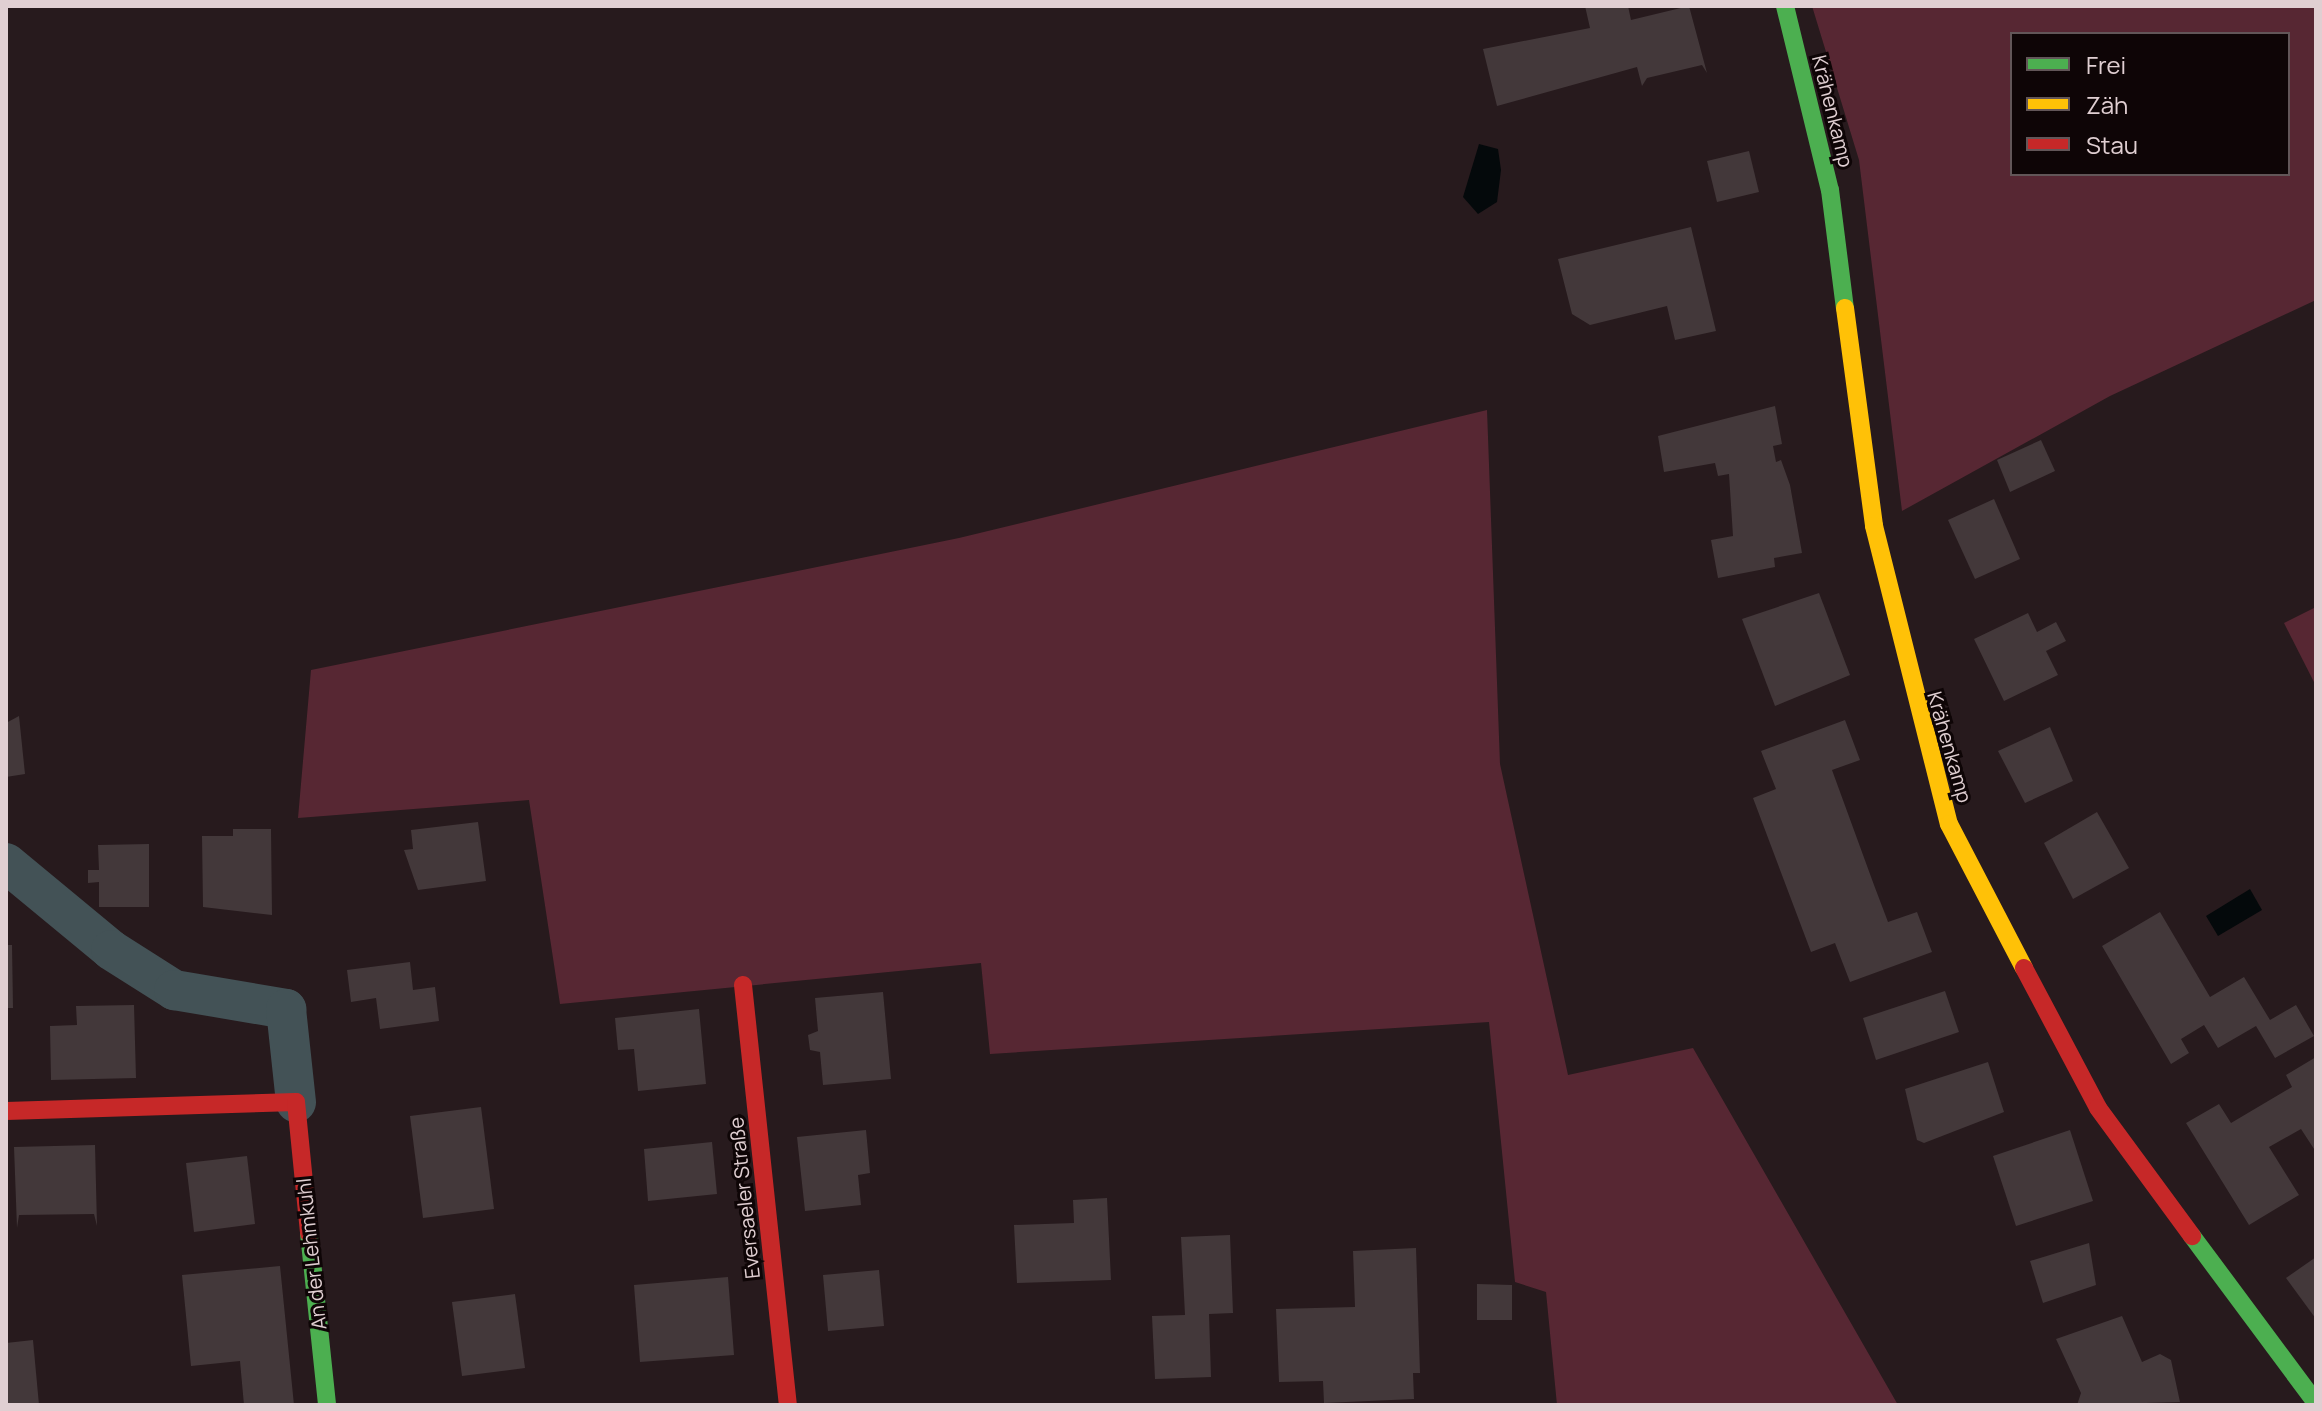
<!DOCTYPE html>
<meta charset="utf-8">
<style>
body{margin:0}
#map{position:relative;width:2322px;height:1411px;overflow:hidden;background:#271a1d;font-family:Manrope,sans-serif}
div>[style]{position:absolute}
.green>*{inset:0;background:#572733}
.water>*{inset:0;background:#04090b}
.building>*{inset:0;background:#43383a}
.street>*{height:40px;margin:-20px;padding:0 20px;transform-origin:20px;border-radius:20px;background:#435256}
.fast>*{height:18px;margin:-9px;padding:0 9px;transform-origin:9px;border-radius:9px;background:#4caf50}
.slow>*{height:18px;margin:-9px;padding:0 9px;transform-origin:9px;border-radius:9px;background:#ffc107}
.jam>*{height:18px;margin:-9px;padding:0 9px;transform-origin:9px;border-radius:9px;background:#c62828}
span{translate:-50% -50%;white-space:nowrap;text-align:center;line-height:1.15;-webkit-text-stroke:6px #0e0506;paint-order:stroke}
.street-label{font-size:20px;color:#e0cfd2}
.frame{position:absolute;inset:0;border:8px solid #e0cfd2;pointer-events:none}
.legend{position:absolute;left:2010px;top:32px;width:280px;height:144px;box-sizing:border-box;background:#0e0506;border:2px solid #625658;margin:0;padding:10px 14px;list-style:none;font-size:24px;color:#e0cfd2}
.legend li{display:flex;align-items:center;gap:16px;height:40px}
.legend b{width:40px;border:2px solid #625658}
</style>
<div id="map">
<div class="green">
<div style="clip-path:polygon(evenodd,1812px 6px,2316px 6px,2316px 300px,2110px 396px,1902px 511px,1859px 160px,1812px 6px,2012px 34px,2288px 34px,2288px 174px,2012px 174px,2012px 34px)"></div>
<div style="clip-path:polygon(1487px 410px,1500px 764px,1568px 1075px,1693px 1048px,1898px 1405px,1557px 1405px,1546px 1292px,1515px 1282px,1489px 1022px,990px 1054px,981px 963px,560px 1004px,529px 800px,298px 818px,311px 670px,959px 538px)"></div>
<div style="clip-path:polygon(2316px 607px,2316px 686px,2284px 623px)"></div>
</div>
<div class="water">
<div style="clip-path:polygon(1479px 144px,1498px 149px,1501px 170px,1497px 202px,1478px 214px,1463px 197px)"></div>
<div style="clip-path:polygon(2250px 889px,2262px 910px,2218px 936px,2206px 916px)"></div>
</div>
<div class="building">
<div style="clip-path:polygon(1585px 6px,1628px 6px,1631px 20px,1689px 6px,1707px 73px,1702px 65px,1647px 78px,1642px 86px,1637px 67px,1497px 106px,1483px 49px,1590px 28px)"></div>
<div style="clip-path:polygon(1749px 151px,1759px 192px,1717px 202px,1707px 161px)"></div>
<div style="clip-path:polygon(1691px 227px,1716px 331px,1675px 340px,1667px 306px,1590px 325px,1572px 314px,1558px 259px)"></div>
<div style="clip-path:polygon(1775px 406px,1782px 444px,1773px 446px,1776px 462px,1781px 460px,1790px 485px,1802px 553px,1774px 558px,1775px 567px,1718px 578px,1711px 540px,1733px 536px,1729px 474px,1718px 476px,1715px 463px,1664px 472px,1658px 436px)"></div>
<div style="clip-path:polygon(2041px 440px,2055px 471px,2010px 492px,1997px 460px)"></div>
<div style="clip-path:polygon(1994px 499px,2020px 559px,1975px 579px,1948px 520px)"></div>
<div style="clip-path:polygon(1819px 593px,1850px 675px,1775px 706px,1742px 619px)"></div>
<div style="clip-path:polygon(2028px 613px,2037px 632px,2056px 622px,2066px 641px,2046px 651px,2058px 675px,2004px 701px,1974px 639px)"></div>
<div style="clip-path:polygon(19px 716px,25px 774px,6px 777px,6px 723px)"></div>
<div style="clip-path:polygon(1845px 720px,1860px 760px,1832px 770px,1874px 885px,1888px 922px,1917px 912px,1932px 952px,1850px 982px,1835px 943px,1811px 952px,1753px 798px,1776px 789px,1761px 751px)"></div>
<div style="clip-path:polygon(2050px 727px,2073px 781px,2025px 803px,1998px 751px)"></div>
<div style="clip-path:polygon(2097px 812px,2129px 868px,2073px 899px,2044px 843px)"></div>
<div style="clip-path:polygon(478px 822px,486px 881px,418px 890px,404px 850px,413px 849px,411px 830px)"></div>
<div style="clip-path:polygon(233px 829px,271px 829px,272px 915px,203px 907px,202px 836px,233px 836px)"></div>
<div style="clip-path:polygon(149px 844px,149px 907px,99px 907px,99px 882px,88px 883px,88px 870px,99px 870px,98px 845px)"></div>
<div style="clip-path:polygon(2160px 912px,2210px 997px,2244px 977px,2270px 1020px,2296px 1005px,2314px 1036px,2275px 1058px,2256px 1026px,2218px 1048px,2204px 1025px,2181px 1039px,2189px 1053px,2171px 1064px,2102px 946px)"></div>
<div style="clip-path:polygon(6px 945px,12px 945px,13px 1008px,6px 1008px)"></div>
<div style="clip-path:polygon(410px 962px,413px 990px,435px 987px,439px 1021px,380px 1029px,376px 998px,351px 1002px,347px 970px)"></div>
<div style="clip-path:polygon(1945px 991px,1959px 1032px,1876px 1060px,1863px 1018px)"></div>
<div style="clip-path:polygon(883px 992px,891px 1079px,823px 1085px,820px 1052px,810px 1050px,808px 1035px,818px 1031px,815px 998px)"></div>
<div style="clip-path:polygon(134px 1005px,136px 1078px,51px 1080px,50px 1026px,77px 1025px,76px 1006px)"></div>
<div style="clip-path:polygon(699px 1009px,706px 1084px,638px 1091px,634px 1049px,618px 1050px,615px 1018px)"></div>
<div style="clip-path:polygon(2316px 1057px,2316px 1152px,2301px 1129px,2269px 1147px,2299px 1195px,2249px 1225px,2186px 1123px,2219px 1104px,2231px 1123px,2292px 1087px,2286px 1075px)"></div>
<div style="clip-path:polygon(1988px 1062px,2004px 1112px,1924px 1143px,1917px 1140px,1905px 1089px)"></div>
<div style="clip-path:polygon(481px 1107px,494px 1209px,423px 1218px,410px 1116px)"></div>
<div style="clip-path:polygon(866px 1130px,870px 1173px,858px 1175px,861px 1205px,805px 1211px,797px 1137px)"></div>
<div style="clip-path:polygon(2070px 1130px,2093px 1201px,2016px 1226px,1993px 1156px)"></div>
<div style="clip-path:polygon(712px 1142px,717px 1194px,648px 1201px,644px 1149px)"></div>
<div style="clip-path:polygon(95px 1145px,97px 1226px,94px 1214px,19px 1215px,17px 1228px,14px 1147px)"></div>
<div style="clip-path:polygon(247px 1156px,255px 1224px,194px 1232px,186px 1163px)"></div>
<div style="clip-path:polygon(1107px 1198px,1111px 1280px,1017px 1283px,1014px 1225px,1074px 1223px,1073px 1200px)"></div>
<div style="clip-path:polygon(1230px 1235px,1233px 1313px,1209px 1314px,1211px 1377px,1155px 1379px,1152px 1316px,1185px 1315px,1181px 1237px)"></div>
<div style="clip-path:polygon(2089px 1243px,2096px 1285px,2043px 1303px,2030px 1261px)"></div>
<div style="clip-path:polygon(1416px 1248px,1420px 1373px,1413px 1373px,1414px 1399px,1324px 1403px,1323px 1381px,1279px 1382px,1276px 1309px,1355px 1307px,1353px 1251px)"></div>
<div style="clip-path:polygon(2316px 1257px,2316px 1319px,2286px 1278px)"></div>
<div style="clip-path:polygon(280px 1266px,294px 1405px,244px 1405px,240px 1361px,191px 1366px,182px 1275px)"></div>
<div style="clip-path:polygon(879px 1270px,884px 1326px,828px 1331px,823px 1275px)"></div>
<div style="clip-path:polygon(728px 1277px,734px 1355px,640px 1362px,634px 1285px)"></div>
<div style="clip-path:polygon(1477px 1284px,1512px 1285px,1512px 1320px,1477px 1320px)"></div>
<div style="clip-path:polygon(515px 1294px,525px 1368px,462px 1376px,452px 1302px)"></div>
<div style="clip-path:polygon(2122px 1316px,2142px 1362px,2160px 1354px,2171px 1360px,2180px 1402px,2077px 1405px,2081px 1393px,2056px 1339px)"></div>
<div style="clip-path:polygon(33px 1340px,39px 1405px,6px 1405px,6px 1343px)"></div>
</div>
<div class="street">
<div style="left:6px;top:863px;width:136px;rotate:39.6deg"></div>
<div style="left:111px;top:950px;width:75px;rotate:32.4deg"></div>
<div style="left:174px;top:990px;width:114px;rotate:9.6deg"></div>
<div style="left:286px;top:1009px;width:94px;rotate:83.9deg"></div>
</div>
<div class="fast">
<div style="left:1785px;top:6px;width:189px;rotate:76.3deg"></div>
<div style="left:1830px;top:190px;width:119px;rotate:82.8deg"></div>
<div style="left:309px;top:1233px;width:173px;rotate:84deg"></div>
<div style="left:2192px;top:1236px;width:208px;rotate:53.4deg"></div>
</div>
<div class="slow">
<div style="left:1845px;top:308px;width:220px;rotate:82.4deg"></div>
<div style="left:1874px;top:526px;width:307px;rotate:75.9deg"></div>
<div style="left:1949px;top:824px;width:162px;rotate:62.5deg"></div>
</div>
<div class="jam">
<div style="left:2024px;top:968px;width:158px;rotate:62.1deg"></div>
<div style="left:2098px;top:1108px;width:159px;rotate:53.7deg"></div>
<div style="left:743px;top:985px;width:422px;rotate:83.9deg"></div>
<div style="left:6px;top:1111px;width:290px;rotate:-1.8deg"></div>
<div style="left:296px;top:1102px;width:132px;rotate:84.3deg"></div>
</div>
<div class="street-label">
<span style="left:1833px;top:111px;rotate:76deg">Krähenkamp</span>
<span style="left:1950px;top:747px;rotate:74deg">Krähenkamp</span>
<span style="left:744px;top:1198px;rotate:-96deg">Eversaeler Straße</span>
<span style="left:311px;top:1254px;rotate:-96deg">An der Lehmkuhl</span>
</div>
<div class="frame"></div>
<ul class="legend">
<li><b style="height:10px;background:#4caf50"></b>Frei</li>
<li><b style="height:10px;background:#ffc107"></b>Zäh</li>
<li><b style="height:10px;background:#c62828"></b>Stau</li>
</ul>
</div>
